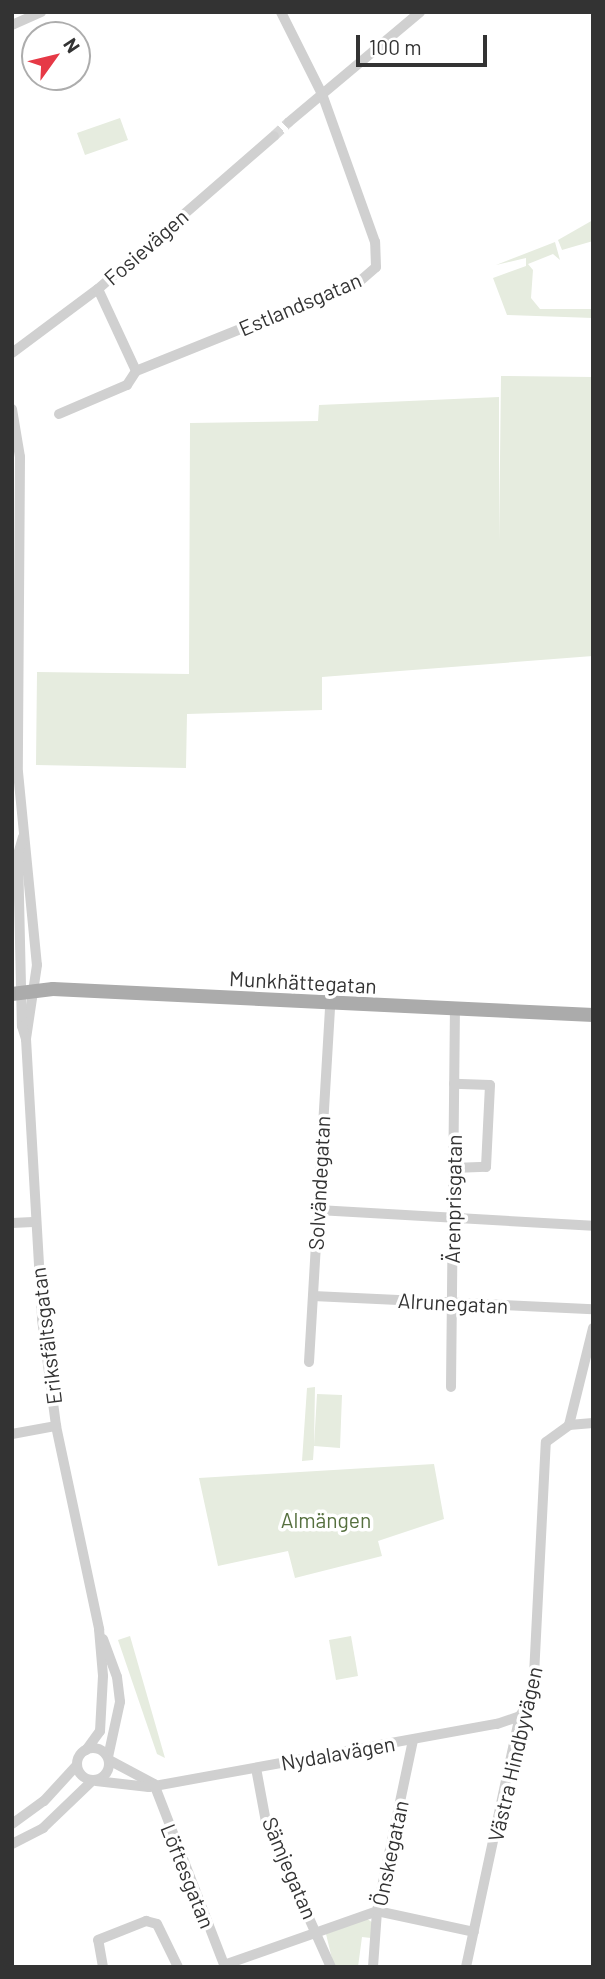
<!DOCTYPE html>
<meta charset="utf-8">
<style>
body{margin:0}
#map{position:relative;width:605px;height:1979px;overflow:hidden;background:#fff;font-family:Barlow,sans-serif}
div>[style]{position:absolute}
.green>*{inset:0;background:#e6ecdf}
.minor-tunnel>*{height:10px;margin-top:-5px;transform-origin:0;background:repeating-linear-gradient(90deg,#d6d6d6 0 10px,transparent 0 15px)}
.minor>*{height:10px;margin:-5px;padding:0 5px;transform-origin:5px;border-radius:5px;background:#d0d0d0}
.minor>.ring{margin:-5px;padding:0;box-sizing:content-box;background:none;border:10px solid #d0d0d0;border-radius:50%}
.major>*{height:14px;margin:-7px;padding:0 7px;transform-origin:7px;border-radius:7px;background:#ababab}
span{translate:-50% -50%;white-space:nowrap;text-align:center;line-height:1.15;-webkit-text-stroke:7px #fff;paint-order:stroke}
.street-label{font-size:21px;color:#333}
.park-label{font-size:21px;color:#56703f}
.frame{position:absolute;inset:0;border:14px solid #333;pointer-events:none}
.north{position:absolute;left:21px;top:21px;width:70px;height:70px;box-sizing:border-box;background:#fff;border:2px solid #adadad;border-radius:50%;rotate:56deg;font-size:19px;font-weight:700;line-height:28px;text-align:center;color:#333}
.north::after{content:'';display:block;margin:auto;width:24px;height:32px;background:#e63946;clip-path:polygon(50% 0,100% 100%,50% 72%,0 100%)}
.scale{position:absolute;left:356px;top:35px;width:131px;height:32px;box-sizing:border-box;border:4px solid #333;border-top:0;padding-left:9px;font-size:21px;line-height:24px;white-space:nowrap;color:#333;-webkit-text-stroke:5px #fff;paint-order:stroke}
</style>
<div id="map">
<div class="green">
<div style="clip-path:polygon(120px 118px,128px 140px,85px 155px,77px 133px)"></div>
<div style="clip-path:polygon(593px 220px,593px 241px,562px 250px,558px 240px)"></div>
<div style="clip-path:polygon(555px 242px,560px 260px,553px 254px,528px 264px,533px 270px,531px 298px,540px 309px,593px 309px,593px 318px,507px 315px,493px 278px,526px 266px,526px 258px,496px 265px)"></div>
<div style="clip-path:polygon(501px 376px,593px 377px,593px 656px,322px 677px,322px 710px,187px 714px,186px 768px,36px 765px,37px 672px,189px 674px,190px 423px,318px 421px,319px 405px,499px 397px,499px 542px)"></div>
<div style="clip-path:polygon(315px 1387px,314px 1446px,317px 1394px,342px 1395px,340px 1448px,314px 1446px,313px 1460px,302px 1461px,307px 1388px)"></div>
<div style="clip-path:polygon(434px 1464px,444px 1519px,378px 1541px,382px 1556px,295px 1578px,288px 1551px,218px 1566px,199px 1478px)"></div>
<div style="clip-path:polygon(130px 1636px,165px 1758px,157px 1754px,118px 1640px)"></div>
<div style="clip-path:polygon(351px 1636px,358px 1676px,336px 1680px,329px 1640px)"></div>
<div style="clip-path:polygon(366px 1918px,373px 1923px,371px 1938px,362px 1937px,358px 1967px,334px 1967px,326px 1934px)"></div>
</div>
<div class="minor-tunnel">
<div style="left:274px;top:136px;width:21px;rotate:-43deg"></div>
</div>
<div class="minor">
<div style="left:12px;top:25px;width:32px;rotate:-24deg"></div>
<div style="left:289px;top:122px;width:171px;rotate:-40deg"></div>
<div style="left:98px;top:289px;width:90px;rotate:65.1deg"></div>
<div style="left:12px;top:353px;width:107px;rotate:-36.7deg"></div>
<div style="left:98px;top:289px;width:233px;rotate:-41deg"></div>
<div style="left:12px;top:409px;width:49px;rotate:80.5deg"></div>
<div style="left:20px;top:457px;width:315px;rotate:90.4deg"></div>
<div style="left:18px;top:772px;width:194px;rotate:84.4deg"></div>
<div style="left:37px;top:965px;width:75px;rotate:98.5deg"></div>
<div style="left:59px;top:414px;width:74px;rotate:-23.1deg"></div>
<div style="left:127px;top:385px;width:17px;rotate:-57deg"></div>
<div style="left:136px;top:371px;width:241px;rotate:-21.9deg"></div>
<div style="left:360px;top:281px;width:21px;rotate:-41deg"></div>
<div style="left:376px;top:267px;width:25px;rotate:-92deg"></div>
<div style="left:375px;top:242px;width:157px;rotate:-109.7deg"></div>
<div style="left:322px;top:94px;width:92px;rotate:-116.6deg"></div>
<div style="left:23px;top:837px;width:18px;rotate:106deg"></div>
<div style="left:18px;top:854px;width:172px;rotate:88.7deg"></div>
<div style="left:22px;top:1026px;width:14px;rotate:73deg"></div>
<div style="left:26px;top:1039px;width:280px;rotate:86.7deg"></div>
<div style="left:42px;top:1319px;width:108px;rotate:82.5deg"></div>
<div style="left:56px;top:1426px;width:208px;rotate:78deg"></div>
<div style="left:99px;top:1629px;width:47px;rotate:85.1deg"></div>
<div style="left:103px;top:1676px;width:55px;rotate:93.1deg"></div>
<div style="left:100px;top:1731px;width:24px;rotate:126deg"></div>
<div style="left:453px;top:1168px;width:33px;rotate:-2deg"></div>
<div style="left:486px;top:1167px;width:82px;rotate:-87.2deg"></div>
<div style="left:490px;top:1085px;width:36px;rotate:-178deg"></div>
<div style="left:318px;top:1210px;width:275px;rotate:3.3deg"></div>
<div style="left:12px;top:1223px;width:21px;rotate:-3deg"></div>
<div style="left:313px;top:1296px;width:280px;rotate:2.7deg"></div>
<div style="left:309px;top:1362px;width:359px;rotate:-86.6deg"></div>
<div style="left:451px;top:1387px;width:377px;rotate:-89.4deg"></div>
<div style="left:569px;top:1425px;width:100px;rotate:-76.1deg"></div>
<div style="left:12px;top:1434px;width:45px;rotate:-10.3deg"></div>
<div style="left:103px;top:1639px;width:40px;rotate:69.8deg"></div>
<div style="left:117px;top:1677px;width:25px;rotate:83deg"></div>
<div style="left:120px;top:1702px;width:56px;rotate:102.3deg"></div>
<div class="ring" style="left:77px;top:1748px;width:22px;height:22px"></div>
<div style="left:109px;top:1760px;width:51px;rotate:28.1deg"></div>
<div style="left:256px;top:1768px;width:55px;rotate:79.5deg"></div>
<div style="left:266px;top:1822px;width:159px;rotate:65.9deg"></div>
<div style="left:96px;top:1781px;width:53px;rotate:6.5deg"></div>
<div style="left:149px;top:1787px;width:354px;rotate:-10.3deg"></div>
<div style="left:497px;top:1724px;width:24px;rotate:-19deg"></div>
<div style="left:154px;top:1784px;width:196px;rotate:68.8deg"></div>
<div style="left:12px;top:1824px;width:39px;rotate:-36deg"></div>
<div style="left:44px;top:1801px;width:49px;rotate:-47.5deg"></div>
<div style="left:12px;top:1844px;width:35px;rotate:-27deg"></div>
<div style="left:43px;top:1828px;width:68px;rotate:-43.8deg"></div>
<div style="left:224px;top:1965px;width:162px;rotate:-19.4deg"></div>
<div style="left:377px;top:1911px;width:99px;rotate:12.2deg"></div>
<div style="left:103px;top:1967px;width:27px;rotate:-100deg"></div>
<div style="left:98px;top:1940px;width:52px;rotate:-21.6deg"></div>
<div style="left:146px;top:1921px;width:11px;rotate:15deg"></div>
<div style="left:157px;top:1924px;width:48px;rotate:64deg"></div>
<div style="left:373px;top:1967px;width:56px;rotate:-85.9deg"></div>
<div style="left:377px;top:1911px;width:175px;rotate:-78.1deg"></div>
<div style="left:466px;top:1967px;width:257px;rotate:-77.9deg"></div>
<div style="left:520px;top:1716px;width:25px;rotate:-58deg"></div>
<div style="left:533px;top:1695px;width:253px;rotate:-87.1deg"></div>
<div style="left:546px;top:1442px;width:29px;rotate:-36deg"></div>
<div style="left:569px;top:1425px;width:24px;rotate:-5deg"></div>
</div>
<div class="major">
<div style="left:12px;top:994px;width:41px;rotate:-7deg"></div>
<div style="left:53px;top:989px;width:541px;rotate:2.76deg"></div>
</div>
<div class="street-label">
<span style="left:146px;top:247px;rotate:-41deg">Fosievägen</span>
<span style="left:300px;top:304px;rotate:-23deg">Estlandsgatan</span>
<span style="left:303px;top:982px;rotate:3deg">Munkhättegatan</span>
<span style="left:319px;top:1183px;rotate:-87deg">Solvändegatan</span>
<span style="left:453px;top:1199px;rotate:-89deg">Ärenprisgatan</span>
<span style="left:453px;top:1303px;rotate:3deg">Alrunegatan</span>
<span style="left:46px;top:1336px;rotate:-97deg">Eriksfältsgatan</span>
<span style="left:338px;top:1753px;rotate:-10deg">Nydalavägen</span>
<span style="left:515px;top:1754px;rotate:-77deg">Västra Hindbyvägen</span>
<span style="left:390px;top:1853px;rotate:-78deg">Önskegatan</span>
<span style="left:290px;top:1868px;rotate:67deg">Sämjegatan</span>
<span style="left:188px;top:1876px;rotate:68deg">Löftesgatan</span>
</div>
<div class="park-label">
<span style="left:326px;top:1520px">Almängen</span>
</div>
<div class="frame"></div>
<div class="north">N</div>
<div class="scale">100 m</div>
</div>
